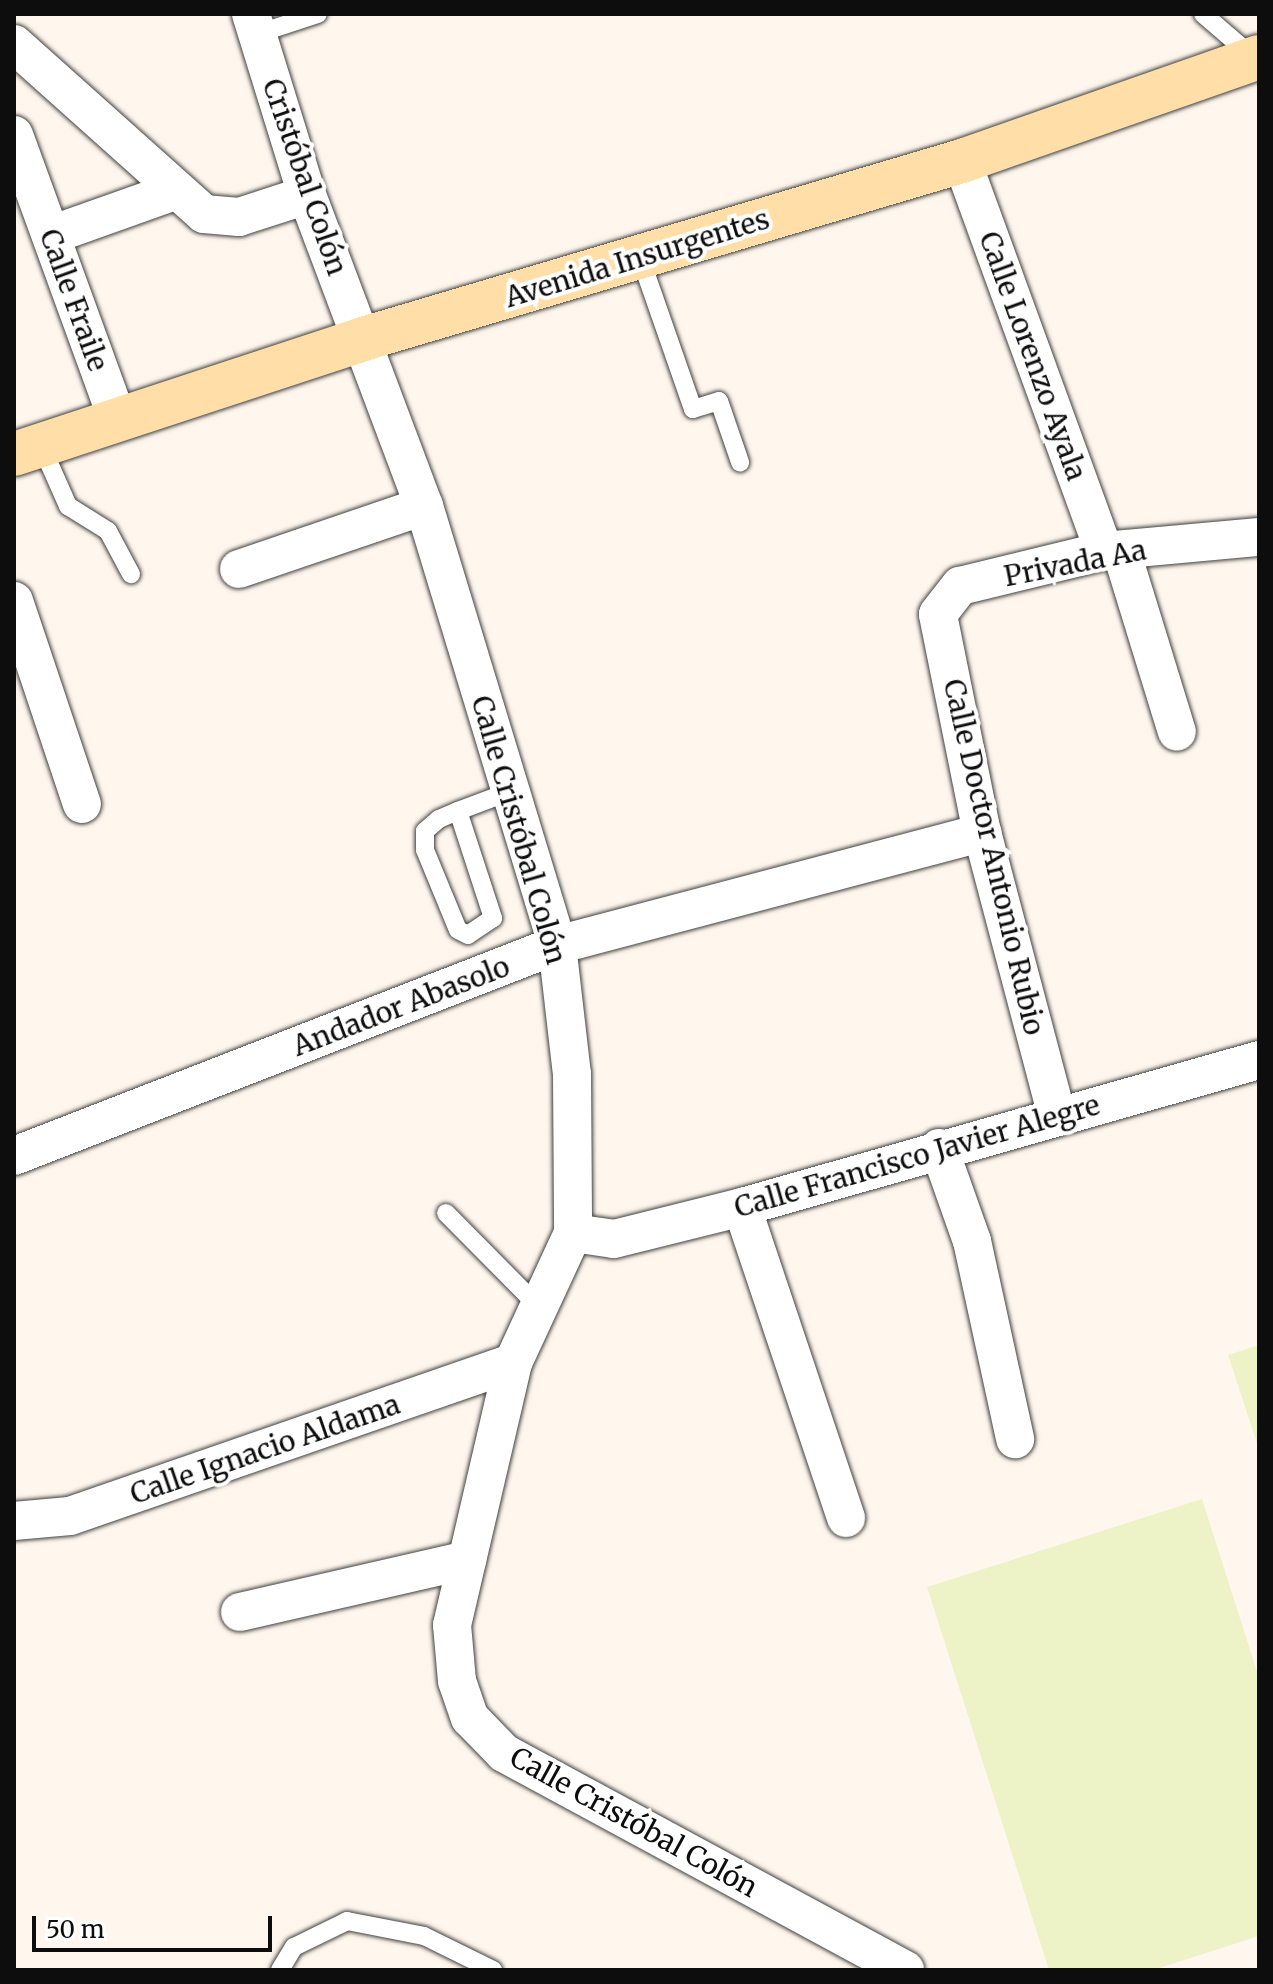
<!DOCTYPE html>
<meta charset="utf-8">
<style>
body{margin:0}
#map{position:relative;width:1273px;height:1984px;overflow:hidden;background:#fff7ed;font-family:Merriweather,serif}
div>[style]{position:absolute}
.pitch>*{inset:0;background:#eef2c7}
.roads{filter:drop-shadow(0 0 2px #404040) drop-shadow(0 0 2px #404040)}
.lane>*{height:18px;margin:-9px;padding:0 9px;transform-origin:9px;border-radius:9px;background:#fff}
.street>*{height:38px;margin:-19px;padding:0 19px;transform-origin:19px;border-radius:19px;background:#fff}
.secondary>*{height:44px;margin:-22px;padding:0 22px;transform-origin:22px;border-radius:22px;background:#ffdea8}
span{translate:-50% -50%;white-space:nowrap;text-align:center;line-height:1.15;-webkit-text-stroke:8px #fff;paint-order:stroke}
.street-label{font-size:28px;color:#0d0d0d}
.frame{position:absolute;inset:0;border:16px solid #0d0d0d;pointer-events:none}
.scale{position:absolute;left:32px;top:1916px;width:240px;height:36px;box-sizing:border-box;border:4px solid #0d0d0d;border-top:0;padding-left:10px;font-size:24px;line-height:28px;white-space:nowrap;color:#0d0d0d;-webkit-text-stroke:6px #fff;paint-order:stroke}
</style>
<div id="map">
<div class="pitch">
<div style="clip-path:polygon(1259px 1345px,1259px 1449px,1228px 1355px)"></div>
<div style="clip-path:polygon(1202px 1499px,1259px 1678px,1259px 1936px,1153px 1970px,1049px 1970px,927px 1587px)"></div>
</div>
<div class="roads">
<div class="lane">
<div style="left:1203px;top:14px;width:66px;rotate:40.7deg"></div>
<div style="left:257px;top:34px;width:64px;rotate:-18.2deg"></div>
<div style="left:640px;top:257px;width:161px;rotate:70.8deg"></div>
<div style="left:693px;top:409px;width:27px;rotate:-17deg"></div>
<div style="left:719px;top:401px;width:65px;rotate:71deg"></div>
<div style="left:41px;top:445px;width:67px;rotate:66.1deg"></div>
<div style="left:68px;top:506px;width:47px;rotate:32deg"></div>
<div style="left:108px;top:531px;width:49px;rotate:61.9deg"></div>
<div style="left:458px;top:811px;width:113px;rotate:71.9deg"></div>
<div style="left:493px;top:918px;width:30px;rotate:146deg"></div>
<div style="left:468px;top:935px;width:11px;rotate:-153deg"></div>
<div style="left:458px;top:930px;width:87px;rotate:-112.4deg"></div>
<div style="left:425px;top:850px;width:19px;rotate:-90deg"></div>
<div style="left:425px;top:831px;width:18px;rotate:-41deg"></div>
<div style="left:439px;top:819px;width:21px;rotate:-23deg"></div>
<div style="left:458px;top:811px;width:57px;rotate:-20.7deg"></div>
<div style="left:446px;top:1213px;width:132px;rotate:45.3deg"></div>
<div style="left:280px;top:1970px;width:27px;rotate:-59deg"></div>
<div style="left:294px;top:1947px;width:59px;rotate:-26.1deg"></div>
<div style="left:347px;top:1921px;width:78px;rotate:11deg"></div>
<div style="left:424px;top:1936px;width:77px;rotate:26.2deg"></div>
</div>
<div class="street">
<div style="left:251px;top:14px;width:189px;rotate:72.8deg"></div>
<div style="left:307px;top:195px;width:332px;rotate:69.4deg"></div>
<div style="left:424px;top:506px;width:459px;rotate:73.1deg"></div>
<div style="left:557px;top:945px;width:130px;rotate:83.4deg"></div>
<div style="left:572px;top:1074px;width:159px;rotate:89.6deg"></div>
<div style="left:573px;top:1233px;width:143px;rotate:114.8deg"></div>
<div style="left:513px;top:1363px;width:269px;rotate:103.1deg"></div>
<div style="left:452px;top:1625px;width:56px;rotate:84.9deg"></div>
<div style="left:457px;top:1681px;width:39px;rotate:71deg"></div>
<div style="left:470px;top:1718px;width:49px;rotate:45.8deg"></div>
<div style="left:504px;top:1753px;width:456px;rotate:28.4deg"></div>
<div style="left:14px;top:44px;width:255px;rotate:41.8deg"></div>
<div style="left:204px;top:214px;width:35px;rotate:5deg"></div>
<div style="left:239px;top:217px;width:71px;rotate:-17.9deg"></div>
<div style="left:14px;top:135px;width:303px;rotate:70deg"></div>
<div style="left:962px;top:161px;width:415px;rotate:70deg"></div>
<div style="left:51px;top:235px;width:128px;rotate:-19.6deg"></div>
<div style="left:1121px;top:550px;width:190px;rotate:72.9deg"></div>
<div style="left:239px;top:569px;width:195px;rotate:-18.8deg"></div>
<div style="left:14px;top:601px;width:214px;rotate:71.5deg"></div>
<div style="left:1057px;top:1116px;width:293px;rotate:-104.8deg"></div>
<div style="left:982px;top:833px;width:223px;rotate:-101.4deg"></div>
<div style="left:938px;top:614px;width:36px;rotate:-52deg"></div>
<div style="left:960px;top:586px;width:148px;rotate:-13.7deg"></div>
<div style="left:1104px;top:551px;width:156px;rotate:-5.2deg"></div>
<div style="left:939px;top:1148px;width:99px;rotate:70.5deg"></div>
<div style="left:972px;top:1241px;width:203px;rotate:77.7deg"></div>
<div style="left:14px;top:1156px;width:583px;rotate:-21.24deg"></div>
<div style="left:557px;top:945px;width:440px;rotate:-14.8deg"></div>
<div style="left:742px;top:1207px;width:328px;rotate:71.5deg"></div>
<div style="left:573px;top:1233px;width:41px;rotate:8.3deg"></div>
<div style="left:614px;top:1239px;width:132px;rotate:-14deg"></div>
<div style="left:742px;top:1207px;width:537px;rotate:-15.87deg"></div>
<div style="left:14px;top:1521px;width:56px;rotate:-5.1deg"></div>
<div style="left:70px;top:1516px;width:469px;rotate:-19.1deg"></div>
<div style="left:240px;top:1612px;width:233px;rotate:-12.9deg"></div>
</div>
<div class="secondary">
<div style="left:14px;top:454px;width:367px;rotate:-18.2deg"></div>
<div style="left:363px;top:339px;width:625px;rotate:-16.55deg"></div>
<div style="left:962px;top:161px;width:315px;rotate:-19.3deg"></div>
</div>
</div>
<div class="street-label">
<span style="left:305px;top:177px;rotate:71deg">Cristóbal Colón</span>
<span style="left:637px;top:258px;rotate:-17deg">Avenida Insurgentes</span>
<span style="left:74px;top:300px;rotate:70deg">Calle Fraile</span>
<span style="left:1033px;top:356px;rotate:70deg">Calle Lorenzo Ayala</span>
<span style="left:1075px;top:563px;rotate:-11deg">Privada Aa</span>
<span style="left:519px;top:830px;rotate:74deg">Calle Cristóbal Colón</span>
<span style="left:994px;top:857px;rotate:77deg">Calle Doctor Antonio Rubio</span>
<span style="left:401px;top:1006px;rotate:-21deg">Andador Abasolo</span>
<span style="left:917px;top:1156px;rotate:-16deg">Calle Francisco Javier Alegre</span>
<span style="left:265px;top:1449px;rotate:-19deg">Calle Ignacio Aldama</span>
<span style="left:634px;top:1822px;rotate:29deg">Calle Cristóbal Colón</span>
</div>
<div class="frame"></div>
<div class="scale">50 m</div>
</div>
